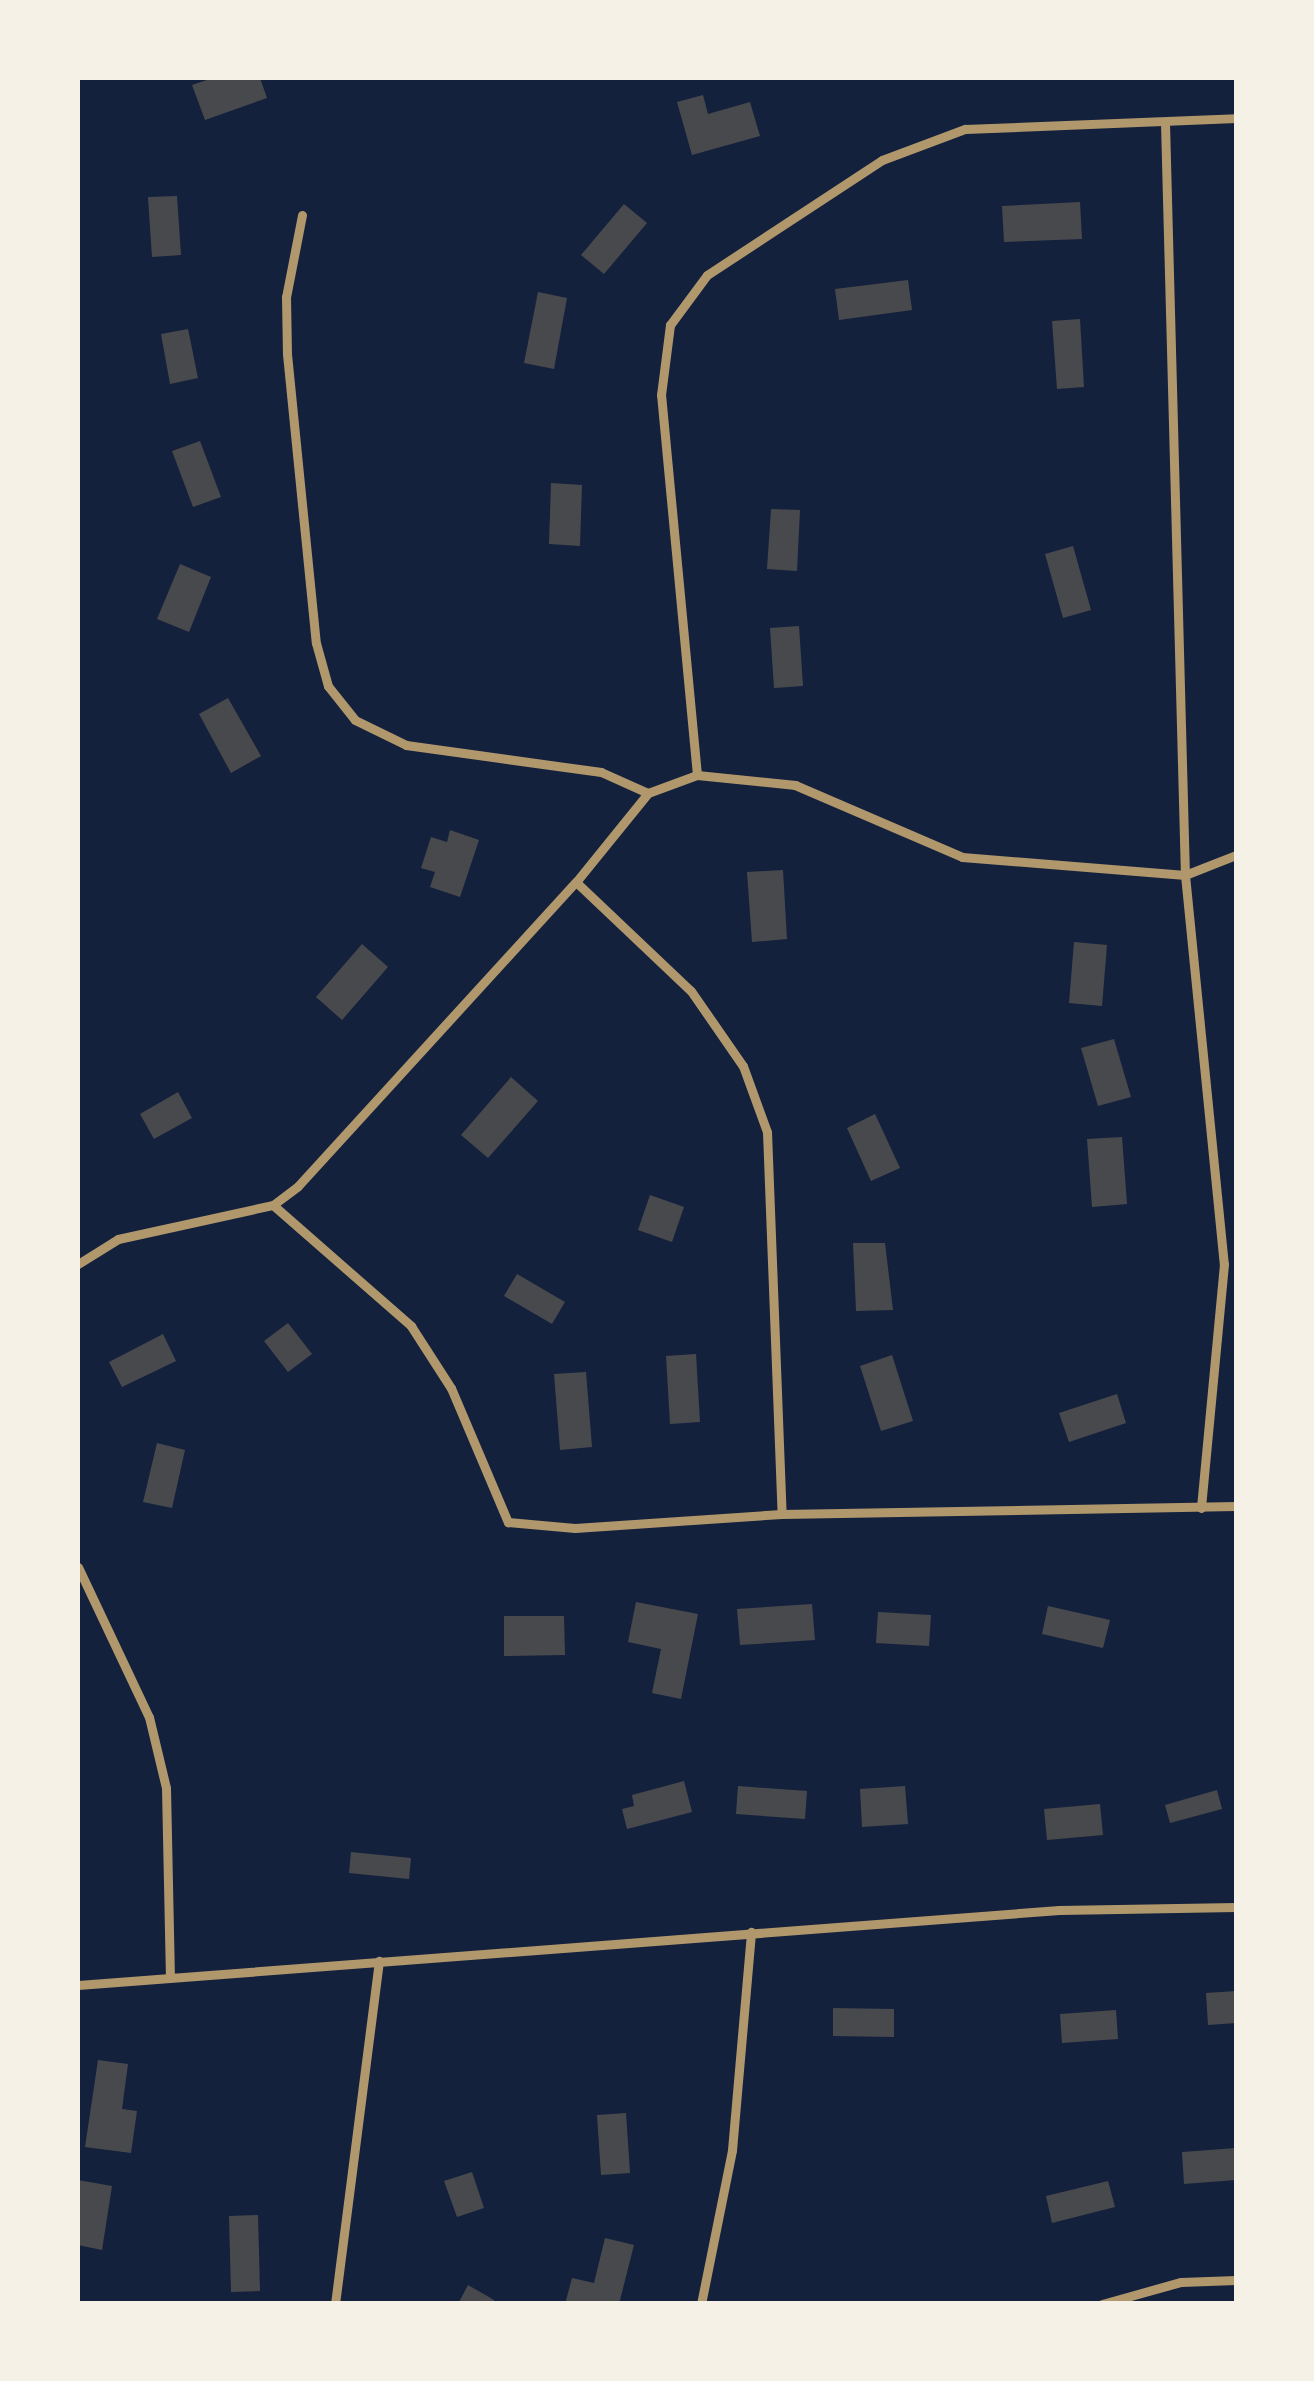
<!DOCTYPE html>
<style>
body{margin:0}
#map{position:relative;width:1314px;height:2381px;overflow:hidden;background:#14213d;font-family:Lora,serif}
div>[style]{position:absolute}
.building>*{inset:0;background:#48494c}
.minor>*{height:9px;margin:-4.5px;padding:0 4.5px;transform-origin:4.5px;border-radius:4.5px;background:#b1986c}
span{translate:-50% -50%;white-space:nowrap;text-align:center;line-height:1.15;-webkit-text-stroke:10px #f6f1e7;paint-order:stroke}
.frame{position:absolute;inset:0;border:80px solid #f6f1e7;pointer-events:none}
</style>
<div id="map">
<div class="building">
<div style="clip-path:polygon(213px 78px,260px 78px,267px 98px,205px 120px,192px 85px)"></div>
<div style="clip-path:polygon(703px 95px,708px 114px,750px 102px,760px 136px,692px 155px,677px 102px)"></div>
<div style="clip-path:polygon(177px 196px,181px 255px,152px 257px,148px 197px)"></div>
<div style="clip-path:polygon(1080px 202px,1082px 239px,1004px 242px,1002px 206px)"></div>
<div style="clip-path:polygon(624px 204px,647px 223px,604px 274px,581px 255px)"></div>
<div style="clip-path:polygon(908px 280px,912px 310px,839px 320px,835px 289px)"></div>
<div style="clip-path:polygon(538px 292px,567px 298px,554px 369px,524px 363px)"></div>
<div style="clip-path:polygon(1080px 319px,1084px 387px,1057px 389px,1052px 321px)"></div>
<div style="clip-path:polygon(188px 329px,198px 378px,170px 384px,161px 334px)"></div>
<div style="clip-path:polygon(200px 441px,221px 497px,193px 507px,172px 451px)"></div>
<div style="clip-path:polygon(551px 483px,582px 485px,580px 546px,549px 544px)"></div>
<div style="clip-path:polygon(771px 509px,800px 510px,797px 571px,767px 569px)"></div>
<div style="clip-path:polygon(1073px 546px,1091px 610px,1063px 618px,1045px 554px)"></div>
<div style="clip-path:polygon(180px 564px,211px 577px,189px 632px,157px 619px)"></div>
<div style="clip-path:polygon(799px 626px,803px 686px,774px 688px,770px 628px)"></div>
<div style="clip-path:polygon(228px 698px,261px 756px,231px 773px,199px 714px)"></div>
<div style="clip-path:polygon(450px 830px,479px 840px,460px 897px,430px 887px,435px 872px,421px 868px,431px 837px,447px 842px)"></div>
<div style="clip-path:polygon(783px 870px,787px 939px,752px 942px,747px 872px)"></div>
<div style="clip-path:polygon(1074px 942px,1107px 945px,1102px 1006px,1069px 1003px)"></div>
<div style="clip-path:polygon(362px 944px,388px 967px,342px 1020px,316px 997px)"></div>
<div style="clip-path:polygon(1114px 1039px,1131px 1097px,1098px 1106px,1081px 1048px)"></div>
<div style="clip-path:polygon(511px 1077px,538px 1101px,488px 1158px,461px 1135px)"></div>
<div style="clip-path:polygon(178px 1092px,192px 1118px,154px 1139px,140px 1114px)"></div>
<div style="clip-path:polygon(875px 1114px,900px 1168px,871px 1181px,847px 1128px)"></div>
<div style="clip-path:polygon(1122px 1137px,1127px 1204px,1092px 1207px,1087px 1139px)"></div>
<div style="clip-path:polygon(650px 1195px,684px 1207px,672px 1242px,638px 1230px)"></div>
<div style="clip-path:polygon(853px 1243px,885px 1243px,893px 1310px,856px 1311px)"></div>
<div style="clip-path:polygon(517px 1274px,565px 1302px,552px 1324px,504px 1296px)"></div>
<div style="clip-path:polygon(288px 1323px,312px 1354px,288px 1372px,264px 1341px)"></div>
<div style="clip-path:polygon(163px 1334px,176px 1361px,122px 1387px,109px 1362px)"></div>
<div style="clip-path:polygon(696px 1354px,700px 1422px,670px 1424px,666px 1356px)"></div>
<div style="clip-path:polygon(892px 1355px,913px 1421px,881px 1431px,860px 1366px)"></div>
<div style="clip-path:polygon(586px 1372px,592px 1447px,560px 1450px,554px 1374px)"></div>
<div style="clip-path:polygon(1117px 1394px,1126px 1423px,1069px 1442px,1059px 1413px)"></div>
<div style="clip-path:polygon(157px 1443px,185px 1450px,172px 1508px,143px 1502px)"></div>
<div style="clip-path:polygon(636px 1602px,698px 1614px,681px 1699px,652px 1693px,661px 1649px,628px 1642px)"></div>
<div style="clip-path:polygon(812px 1604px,815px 1640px,740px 1645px,737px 1609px)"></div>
<div style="clip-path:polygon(1048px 1606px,1110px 1620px,1103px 1648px,1042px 1634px)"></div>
<div style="clip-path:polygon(878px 1612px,931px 1615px,929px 1646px,876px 1643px)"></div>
<div style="clip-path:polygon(504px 1616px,564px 1616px,565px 1655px,504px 1656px)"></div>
<div style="clip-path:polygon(684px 1781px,692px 1812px,627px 1829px,622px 1809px,634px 1806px,632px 1795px)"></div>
<div style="clip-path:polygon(738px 1786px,807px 1791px,805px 1819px,736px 1814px)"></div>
<div style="clip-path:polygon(905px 1786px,908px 1824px,862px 1827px,860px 1789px)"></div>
<div style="clip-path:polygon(1217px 1790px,1222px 1809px,1170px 1823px,1165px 1805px)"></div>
<div style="clip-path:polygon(1100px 1804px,1103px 1835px,1047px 1840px,1044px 1809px)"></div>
<div style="clip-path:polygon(351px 1852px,411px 1858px,409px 1879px,349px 1873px)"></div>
<div style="clip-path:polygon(1236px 1991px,1236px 2023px,1208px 2025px,1206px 1993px)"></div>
<div style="clip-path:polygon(833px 2008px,894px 2009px,894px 2037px,833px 2036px)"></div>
<div style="clip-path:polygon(1116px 2010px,1118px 2039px,1062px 2043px,1060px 2014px)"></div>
<div style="clip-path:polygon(98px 2060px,128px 2064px,122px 2109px,137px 2111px,131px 2153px,85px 2147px)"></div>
<div style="clip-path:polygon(626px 2113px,630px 2173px,601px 2175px,597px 2115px)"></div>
<div style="clip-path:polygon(1236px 2148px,1236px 2180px,1184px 2184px,1182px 2152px)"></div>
<div style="clip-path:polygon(472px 2172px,484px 2208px,457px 2217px,444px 2181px)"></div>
<div style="clip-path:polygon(78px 2180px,112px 2186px,102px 2250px,78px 2245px)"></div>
<div style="clip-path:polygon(1108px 2181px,1115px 2207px,1052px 2223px,1046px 2196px)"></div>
<div style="clip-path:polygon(258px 2215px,260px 2291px,231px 2292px,229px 2216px)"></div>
<div style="clip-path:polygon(605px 2238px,634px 2245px,619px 2304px,565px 2304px,572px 2278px,594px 2283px)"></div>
<div style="clip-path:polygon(468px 2285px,494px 2300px,492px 2304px,458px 2304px)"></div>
</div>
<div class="minor">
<div style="left:1165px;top:123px;width:752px;rotate:88.48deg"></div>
<div style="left:1185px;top:875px;width:391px;rotate:84.3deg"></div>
<div style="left:1224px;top:1264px;width:245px;rotate:95.4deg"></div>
<div style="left:302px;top:215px;width:84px;rotate:101deg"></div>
<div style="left:286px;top:297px;width:57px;rotate:89deg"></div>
<div style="left:287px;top:354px;width:290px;rotate:84.3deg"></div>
<div style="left:316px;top:643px;width:45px;rotate:74.4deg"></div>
<div style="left:328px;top:686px;width:43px;rotate:51.5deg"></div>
<div style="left:355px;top:720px;width:57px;rotate:26.1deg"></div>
<div style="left:406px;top:745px;width:197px;rotate:7.9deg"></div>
<div style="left:601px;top:772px;width:51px;rotate:24.1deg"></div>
<div style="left:697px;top:775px;width:99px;rotate:5.8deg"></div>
<div style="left:795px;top:785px;width:182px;rotate:23.3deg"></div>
<div style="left:962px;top:857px;width:224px;rotate:4.6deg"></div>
<div style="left:1185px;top:875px;width:55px;rotate:-21.4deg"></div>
<div style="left:576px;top:882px;width:158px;rotate:43.5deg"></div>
<div style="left:691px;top:991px;width:91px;rotate:55.3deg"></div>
<div style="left:743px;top:1066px;width:70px;rotate:70deg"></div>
<div style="left:767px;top:1132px;width:382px;rotate:87.8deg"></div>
<div style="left:273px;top:1205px;width:184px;rotate:41.2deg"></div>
<div style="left:411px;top:1326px;width:74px;rotate:57.2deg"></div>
<div style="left:451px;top:1388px;width:146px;rotate:67deg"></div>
<div style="left:508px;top:1522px;width:67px;rotate:5.1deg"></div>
<div style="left:575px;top:1528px;width:207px;rotate:-3.9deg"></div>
<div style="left:782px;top:1514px;width:454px;rotate:-1deg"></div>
<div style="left:78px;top:1264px;width:47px;rotate:-32deg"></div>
<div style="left:118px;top:1239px;width:159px;rotate:-12.4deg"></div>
<div style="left:273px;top:1205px;width:31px;rotate:-37deg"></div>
<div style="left:298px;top:1186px;width:412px;rotate:-47.6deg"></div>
<div style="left:576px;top:882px;width:114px;rotate:-51deg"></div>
<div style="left:648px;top:793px;width:52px;rotate:-20.2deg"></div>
<div style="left:697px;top:775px;width:382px;rotate:-95.4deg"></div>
<div style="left:661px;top:395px;width:71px;rotate:-82.7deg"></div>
<div style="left:670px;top:325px;width:62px;rotate:-53.5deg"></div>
<div style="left:707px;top:275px;width:209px;rotate:-33.3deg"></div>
<div style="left:882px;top:160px;width:89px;rotate:-20.5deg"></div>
<div style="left:965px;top:129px;width:271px;rotate:-2.3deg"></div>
<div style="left:78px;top:1567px;width:166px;rotate:64.7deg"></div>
<div style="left:149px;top:1717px;width:73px;rotate:76.5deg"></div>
<div style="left:166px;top:1788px;width:187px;rotate:88.8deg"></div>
<div style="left:78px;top:1985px;width:984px;rotate:-4.37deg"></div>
<div style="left:1059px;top:1910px;width:177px;rotate:-1deg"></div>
<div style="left:335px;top:2304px;width:346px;rotate:-82.7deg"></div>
<div style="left:701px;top:2304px;width:157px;rotate:-78.6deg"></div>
<div style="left:732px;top:2150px;width:219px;rotate:-85deg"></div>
<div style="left:1102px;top:2304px;width:82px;rotate:-15.6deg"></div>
<div style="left:1181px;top:2282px;width:55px;rotate:-2.1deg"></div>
</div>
<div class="frame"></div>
</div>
